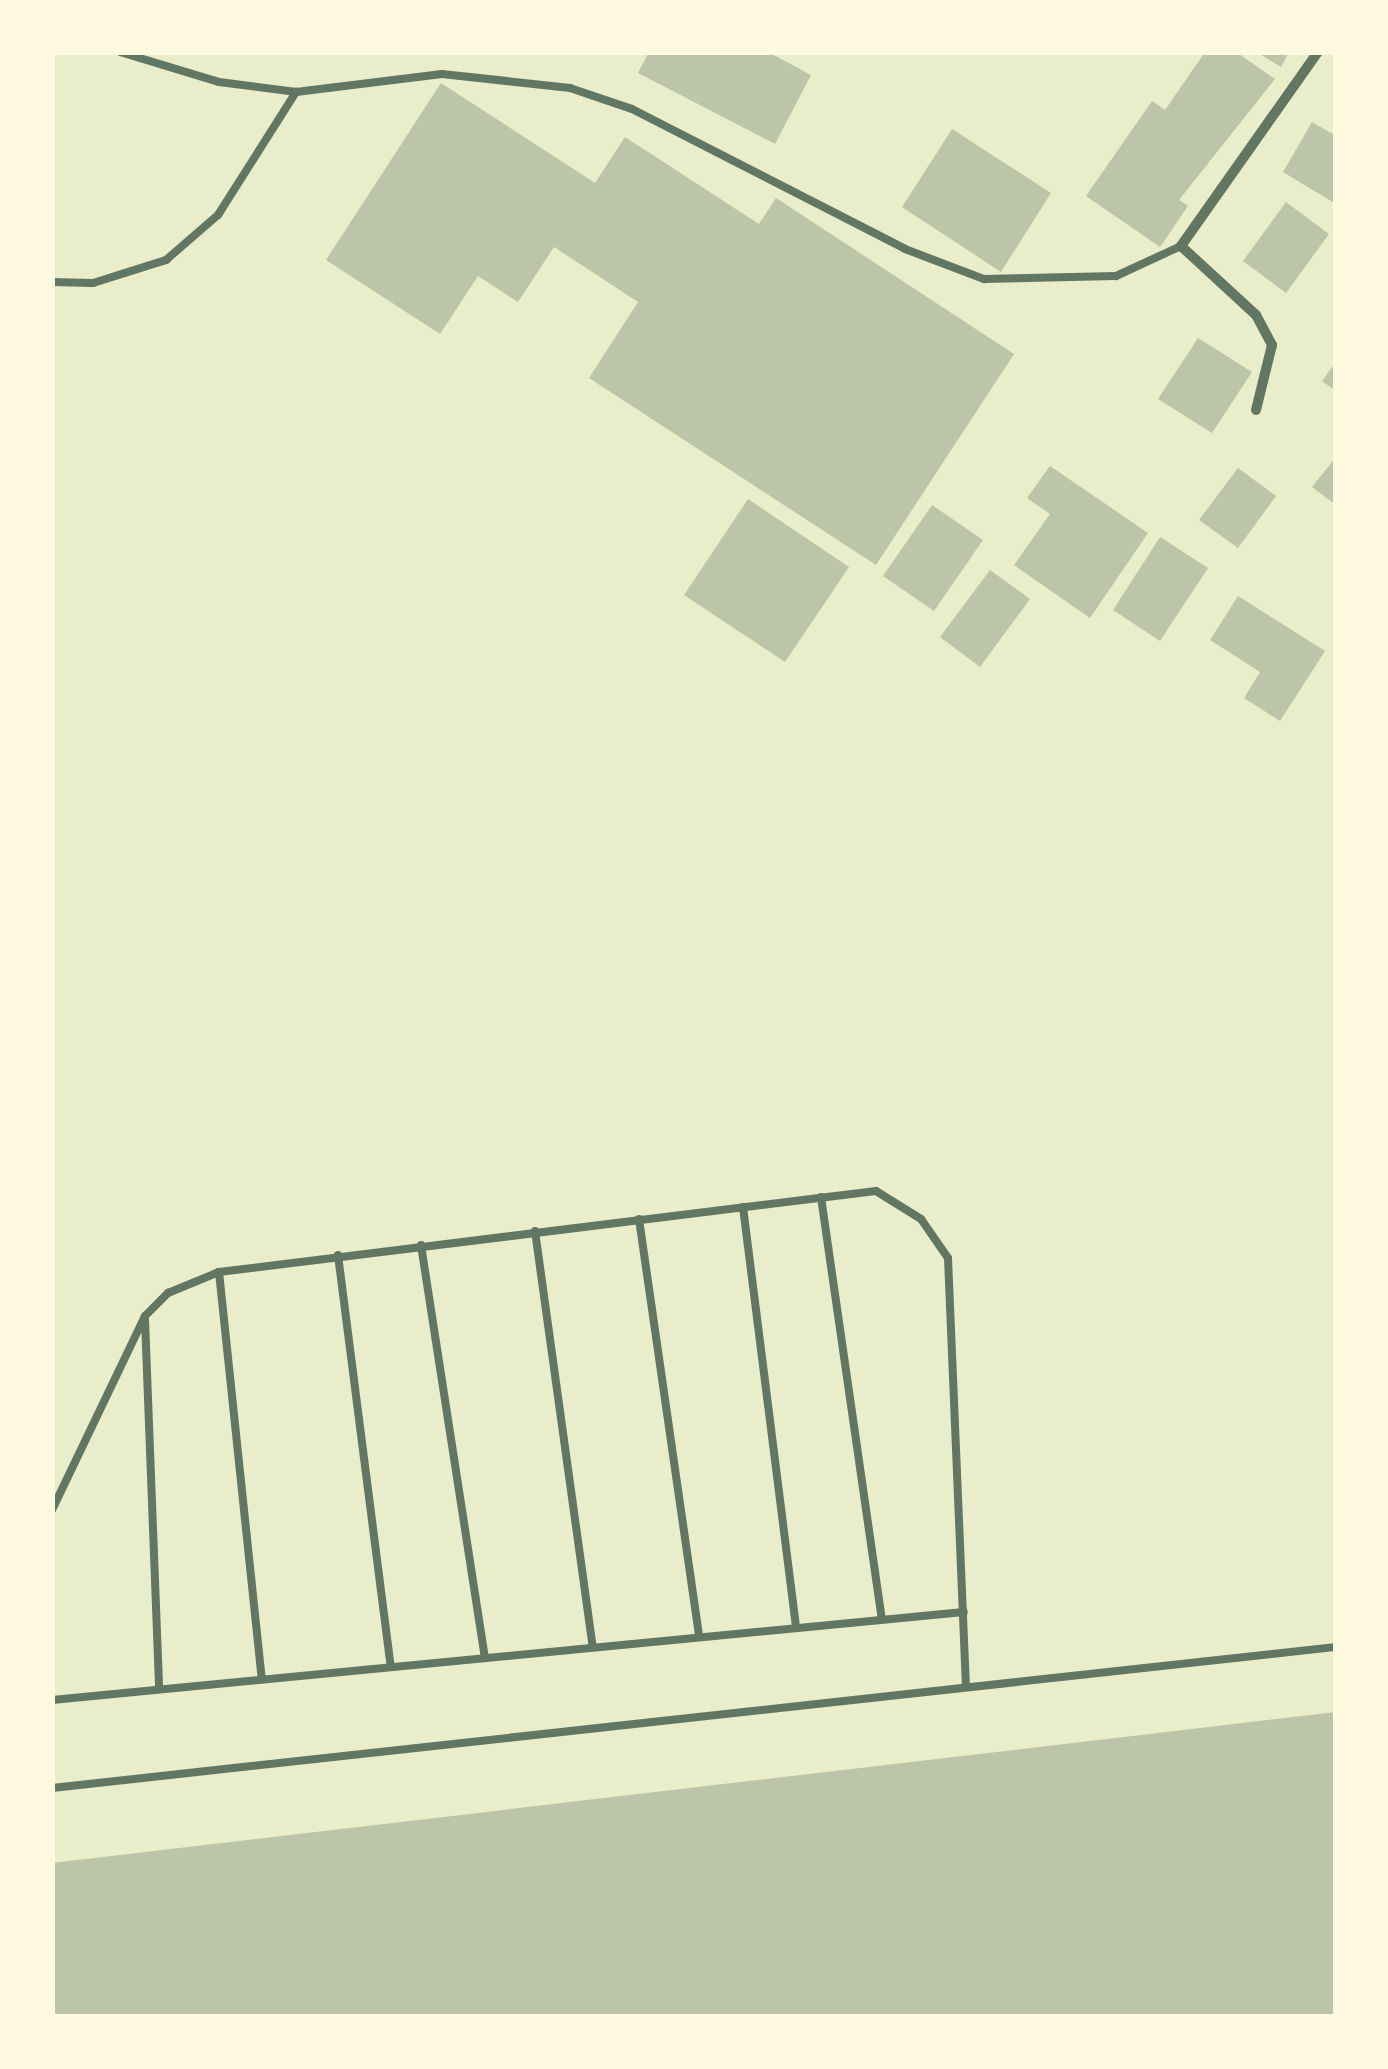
<!DOCTYPE html>
<style>
body{margin:0}
#map{position:relative;width:1388px;height:2069px;overflow:hidden;background:#e9edc9;font-family:Quicksand,sans-serif}
div>[style]{position:absolute}
.building>*{inset:0;background:#bcc5a7}
.service>*{height:8px;margin:-4px;padding:0 4px;transform-origin:4px;border-radius:4px;background:#617663}
.minor>*{height:10px;margin:-5px;padding:0 5px;transform-origin:5px;border-radius:5px;background:#617663}
span{translate:-50% -50%;white-space:nowrap;text-align:center;line-height:1.15;-webkit-text-stroke:8px #fefae0;paint-order:stroke}
.frame{position:absolute;inset:0;border:55px solid #fefae0;pointer-events:none}
</style>
<div id="map">
<div class="building">
<div style="clip-path:polygon(649px 52px,768px 52px,811px 75px,775px 144px,638px 73px)"></div>
<div style="clip-path:polygon(1205px 52px,1236px 52px,1275px 79px,1179px 200px,1188px 206px,1160px 247px,1086px 196px,1152px 101px,1165px 110px)"></div>
<div style="clip-path:polygon(1257px 52px,1289px 52px,1281px 67px)"></div>
<div style="clip-path:polygon(441px 83px,595px 183px,625px 137px,759px 224px,776px 198px,1014px 354px,876px 565px,589px 378px,638px 302px,554px 247px,518px 302px,478px 276px,440px 334px,326px 260px)"></div>
<div style="clip-path:polygon(1312px 122px,1336px 136px,1336px 204px,1283px 172px)"></div>
<div style="clip-path:polygon(952px 129px,1051px 193px,1001px 272px,902px 207px)"></div>
<div style="clip-path:polygon(1286px 202px,1329px 234px,1286px 293px,1243px 261px)"></div>
<div style="clip-path:polygon(1198px 338px,1252px 372px,1212px 433px,1158px 399px)"></div>
<div style="clip-path:polygon(1336px 362px,1336px 391px,1322px 381px)"></div>
<div style="clip-path:polygon(1336px 457px,1336px 505px,1312px 487px)"></div>
<div style="clip-path:polygon(1050px 466px,1148px 533px,1090px 618px,1014px 565px,1050px 514px,1027px 498px)"></div>
<div style="clip-path:polygon(1238px 468px,1276px 496px,1238px 548px,1199px 520px)"></div>
<div style="clip-path:polygon(748px 499px,849px 567px,785px 662px,684px 595px)"></div>
<div style="clip-path:polygon(932px 505px,983px 540px,934px 611px,883px 576px)"></div>
<div style="clip-path:polygon(1160px 537px,1208px 568px,1160px 641px,1113px 610px)"></div>
<div style="clip-path:polygon(990px 570px,1030px 599px,980px 667px,940px 637px)"></div>
<div style="clip-path:polygon(1238px 596px,1325px 651px,1280px 721px,1244px 698px,1260px 672px,1210px 640px)"></div>
<div style="clip-path:polygon(1336px 1712px,1336px 2016px,52px 2016px,52px 1863px)"></div>
</div>
<div class="service">
<div style="left:120px;top:52px;width:103px;rotate:16.9deg"></div>
<div style="left:219px;top:82px;width:78px;rotate:7.4deg"></div>
<div style="left:296px;top:92px;width:147px;rotate:-7deg"></div>
<div style="left:442px;top:74px;width:129px;rotate:6.2deg"></div>
<div style="left:570px;top:88px;width:65px;rotate:18.7deg"></div>
<div style="left:632px;top:109px;width:307px;rotate:27.1deg"></div>
<div style="left:905px;top:249px;width:85px;rotate:20.8deg"></div>
<div style="left:984px;top:279px;width:132px;rotate:-1.3deg"></div>
<div style="left:1116px;top:276px;width:72px;rotate:-24.8deg"></div>
<div style="left:52px;top:282px;width:41px;rotate:1.4deg"></div>
<div style="left:93px;top:283px;width:77px;rotate:-17.5deg"></div>
<div style="left:166px;top:260px;width:69px;rotate:-40.9deg"></div>
<div style="left:218px;top:215px;width:146px;rotate:-57.6deg"></div>
<div style="left:821px;top:1197px;width:427px;rotate:81.8deg"></div>
<div style="left:743px;top:1207px;width:424px;rotate:82.8deg"></div>
<div style="left:639px;top:1219px;width:422px;rotate:81.8deg"></div>
<div style="left:535px;top:1231px;width:420px;rotate:82.1deg"></div>
<div style="left:421px;top:1245px;width:418px;rotate:81.2deg"></div>
<div style="left:338px;top:1255px;width:415px;rotate:82.7deg"></div>
<div style="left:219px;top:1272px;width:409px;rotate:84deg"></div>
<div style="left:145px;top:1320px;width:369px;rotate:87.8deg"></div>
<div style="left:52px;top:1510px;width:215px;rotate:-64.4deg"></div>
<div style="left:145px;top:1316px;width:33px;rotate:-45deg"></div>
<div style="left:168px;top:1293px;width:55px;rotate:-22.4deg"></div>
<div style="left:219px;top:1272px;width:662px;rotate:-7.03deg"></div>
<div style="left:876px;top:1191px;width:53px;rotate:31.9deg"></div>
<div style="left:921px;top:1219px;width:47px;rotate:55.3deg"></div>
<div style="left:948px;top:1258px;width:429px;rotate:87.6deg"></div>
<div style="left:52px;top:1700px;width:916px;rotate:-5.51deg"></div>
<div style="left:52px;top:1788px;width:1292px;rotate:-6.27deg"></div>
</div>
<div class="minor">
<div style="left:1256px;top:410px;width:67px;rotate:-76.2deg"></div>
<div style="left:1272px;top:345px;width:34px;rotate:-118deg"></div>
<div style="left:1256px;top:315px;width:102px;rotate:-137.4deg"></div>
<div style="left:1181px;top:246px;width:237px;rotate:-54.8deg"></div>
</div>
<div class="frame"></div>
</div>
